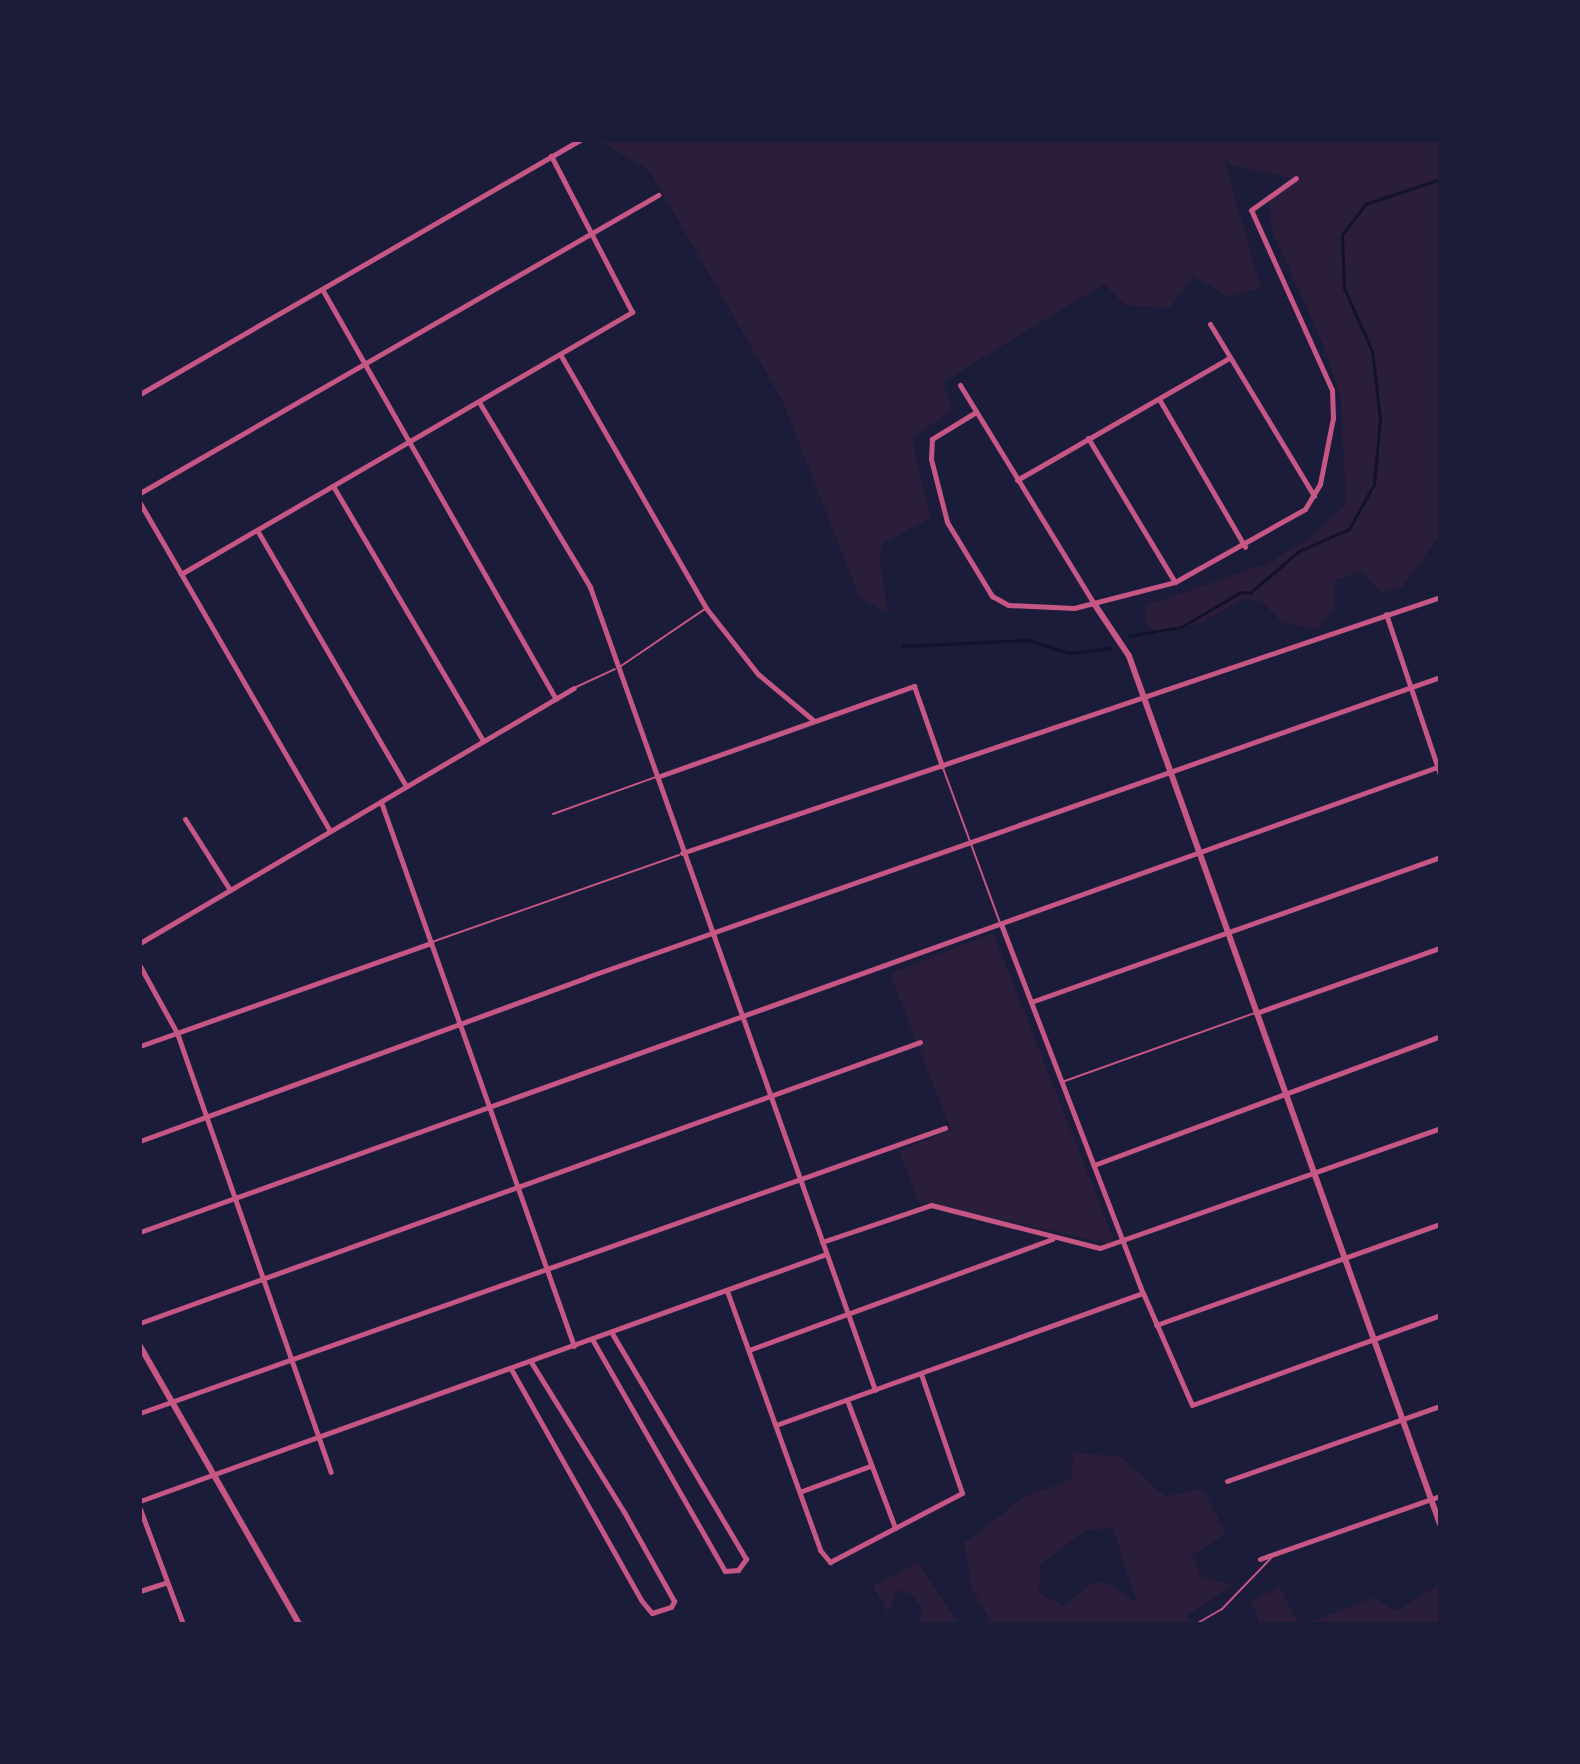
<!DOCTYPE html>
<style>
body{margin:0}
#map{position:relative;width:1580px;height:1764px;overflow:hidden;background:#1b1b3a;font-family:"Fira Sans",sans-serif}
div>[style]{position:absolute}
.green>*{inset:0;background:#2a1e3b}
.stream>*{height:3px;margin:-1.5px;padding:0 1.5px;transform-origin:1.5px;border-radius:1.5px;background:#12122b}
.service>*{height:2px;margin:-1px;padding:0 1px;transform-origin:1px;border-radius:1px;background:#c65784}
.minor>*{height:5px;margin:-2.5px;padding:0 2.5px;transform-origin:2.5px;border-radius:2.5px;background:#c65784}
.tertiary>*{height:6px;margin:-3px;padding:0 3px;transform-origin:3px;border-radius:3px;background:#c65784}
span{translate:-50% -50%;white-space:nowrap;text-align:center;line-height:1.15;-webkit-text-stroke:8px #1b1b3a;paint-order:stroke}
.frame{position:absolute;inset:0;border:142px solid #1b1b3a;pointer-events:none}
</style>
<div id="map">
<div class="green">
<div style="clip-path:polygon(598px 140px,1440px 140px,1440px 535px,1403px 586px,1382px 593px,1362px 571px,1335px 580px,1335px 606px,1319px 629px,1283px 623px,1261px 601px,1243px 599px,1199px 624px,1158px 635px,1146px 625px,1145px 606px,1268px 563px,1310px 538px,1346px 504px,1341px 401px,1327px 353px,1271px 228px,1269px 202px,1295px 179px,1225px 163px,1261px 288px,1229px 297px,1193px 276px,1170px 308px,1126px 306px,1104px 284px,943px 382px,952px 410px,912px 438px,930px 518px,884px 543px,879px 556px,888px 614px,860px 598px,782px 400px,649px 170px)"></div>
<div style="clip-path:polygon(993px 933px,1114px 1240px,1107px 1243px,919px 1202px,899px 1151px,951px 1130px,890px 974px)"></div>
<div style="clip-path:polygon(evenodd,1073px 1452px,1121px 1457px,1165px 1496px,1203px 1489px,1226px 1533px,1192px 1556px,1201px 1576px,1232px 1585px,1187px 1616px,1191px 1624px,979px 1624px,990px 1620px,971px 1587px,964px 1543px,1024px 1497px,1072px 1479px,1073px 1452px,1113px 1528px,1137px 1603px,1105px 1582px,1090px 1584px,1064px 1606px,1039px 1593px,1040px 1565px,1086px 1530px,1113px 1528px)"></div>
<div style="clip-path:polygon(918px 1562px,959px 1624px,920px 1624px,922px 1608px,911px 1594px,897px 1590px,888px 1614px,873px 1585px)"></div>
<div style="clip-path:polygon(1440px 1584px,1440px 1624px,1305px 1624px,1373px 1598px,1397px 1611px)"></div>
<div style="clip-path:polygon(1280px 1587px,1298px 1624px,1260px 1624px,1251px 1601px)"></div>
</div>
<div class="stream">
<div style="left:1129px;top:636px;width:53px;rotate:-9.8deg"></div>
<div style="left:1181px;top:627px;width:69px;rotate:-30.3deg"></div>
<div style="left:1241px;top:592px;width:9px;rotate:6deg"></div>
<div style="left:1250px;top:593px;width:65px;rotate:-40.6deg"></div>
<div style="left:1299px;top:551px;width:55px;rotate:-23.7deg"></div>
<div style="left:1349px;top:529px;width:51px;rotate:-60.9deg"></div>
<div style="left:1374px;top:484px;width:65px;rotate:-84.7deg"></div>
<div style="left:1380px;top:419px;width:68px;rotate:-96.7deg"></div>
<div style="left:1372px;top:351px;width:69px;rotate:-114deg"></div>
<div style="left:1344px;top:288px;width:53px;rotate:-92.2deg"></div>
<div style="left:1342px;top:235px;width:39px;rotate:-53deg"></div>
<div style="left:1365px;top:204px;width:79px;rotate:-18.4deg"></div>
<div style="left:902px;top:646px;width:125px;rotate:-2.7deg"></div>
<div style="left:1027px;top:640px;width:44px;rotate:17.2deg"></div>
<div style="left:1069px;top:653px;width:42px;rotate:-6.8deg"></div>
</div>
<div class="service">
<div style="left:621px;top:666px;width:102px;rotate:-34.2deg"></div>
<div style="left:574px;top:688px;width:45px;rotate:-24.9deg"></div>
<div style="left:943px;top:768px;width:165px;rotate:69.8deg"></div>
<div style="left:553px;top:814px;width:109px;rotate:-19.8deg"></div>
<div style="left:432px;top:942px;width:262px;rotate:-19.4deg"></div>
<div style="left:1062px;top:1082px;width:205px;rotate:-19.7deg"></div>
<div style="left:1196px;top:1624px;width:30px;rotate:-30deg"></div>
<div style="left:1222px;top:1609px;width:72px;rotate:-46.1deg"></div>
</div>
<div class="minor">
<div style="left:322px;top:289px;width:472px;rotate:60.3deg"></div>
<div style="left:1210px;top:324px;width:201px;rotate:58.8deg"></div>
<div style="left:560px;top:354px;width:293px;rotate:60.1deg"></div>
<div style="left:706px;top:608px;width:84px;rotate:51.8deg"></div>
<div style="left:758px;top:674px;width:72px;rotate:39.9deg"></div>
<div style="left:960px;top:385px;width:258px;rotate:58.5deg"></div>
<div style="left:140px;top:394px;width:508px;rotate:-30deg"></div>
<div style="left:1159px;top:399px;width:171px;rotate:59.8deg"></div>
<div style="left:479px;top:402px;width:216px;rotate:59deg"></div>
<div style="left:590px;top:587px;width:852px;rotate:70.46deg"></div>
<div style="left:976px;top:412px;width:52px;rotate:148.5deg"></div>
<div style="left:932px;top:439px;width:20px;rotate:93deg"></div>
<div style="left:931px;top:459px;width:65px;rotate:75.7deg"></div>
<div style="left:947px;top:522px;width:87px;rotate:58.7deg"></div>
<div style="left:992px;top:596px;width:18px;rotate:29deg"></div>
<div style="left:1008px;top:605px;width:66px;rotate:2.6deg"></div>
<div style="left:1074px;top:608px;width:104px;rotate:-14.4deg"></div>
<div style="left:1175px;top:582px;width:149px;rotate:-29.3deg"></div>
<div style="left:1305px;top:509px;width:29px;rotate:-59deg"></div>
<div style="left:1320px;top:484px;width:67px;rotate:-78.9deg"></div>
<div style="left:1333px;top:418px;width:28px;rotate:-92deg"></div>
<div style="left:1332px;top:390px;width:197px;rotate:-114.2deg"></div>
<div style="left:1251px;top:210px;width:55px;rotate:-35.4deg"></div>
<div style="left:1088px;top:438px;width:168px;rotate:58.9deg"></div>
<div style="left:1017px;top:480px;width:245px;rotate:-29.9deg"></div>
<div style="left:333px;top:486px;width:296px;rotate:59.5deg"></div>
<div style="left:140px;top:493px;width:598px;rotate:-29.91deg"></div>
<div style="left:140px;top:503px;width:379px;rotate:59.9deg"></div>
<div style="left:257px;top:530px;width:296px;rotate:59.8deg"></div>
<div style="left:181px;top:574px;width:522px;rotate:-30.15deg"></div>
<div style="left:632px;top:312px;width:176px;rotate:-117.4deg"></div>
<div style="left:1386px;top:614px;width:169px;rotate:71.4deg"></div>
<div style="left:657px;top:777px;width:273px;rotate:-19.5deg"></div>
<div style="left:914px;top:686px;width:85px;rotate:70.7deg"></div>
<div style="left:381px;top:802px;width:577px;rotate:70.47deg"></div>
<div style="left:185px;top:819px;width:84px;rotate:57.6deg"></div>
<div style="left:682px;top:853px;width:800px;rotate:-18.66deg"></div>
<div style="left:1001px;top:924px;width:395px;rotate:69deg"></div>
<div style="left:1143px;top:1293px;width:122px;rotate:66.4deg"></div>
<div style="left:1192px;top:1405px;width:264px;rotate:-19.9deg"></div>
<div style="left:140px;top:943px;width:503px;rotate:-30.44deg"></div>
<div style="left:140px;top:966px;width:77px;rotate:61.1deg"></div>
<div style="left:177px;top:1033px;width:465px;rotate:70.7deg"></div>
<div style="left:1031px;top:1002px;width:434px;rotate:-19.5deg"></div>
<div style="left:1256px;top:1013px;width:195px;rotate:-19.5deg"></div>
<div style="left:140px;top:1046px;width:309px;rotate:-19.5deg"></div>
<div style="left:140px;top:1141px;width:476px;rotate:-20.1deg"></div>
<div style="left:587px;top:977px;width:904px;rotate:-19.38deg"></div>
<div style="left:1094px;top:1165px;width:369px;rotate:-20.4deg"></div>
<div style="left:140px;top:1232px;width:1381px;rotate:-19.72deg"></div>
<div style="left:822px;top:1242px;width:115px;rotate:-18.7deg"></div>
<div style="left:931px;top:1205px;width:174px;rotate:14.3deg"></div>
<div style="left:1100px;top:1248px;width:361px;rotate:-19.4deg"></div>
<div style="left:727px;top:1291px;width:275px;rotate:70.2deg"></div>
<div style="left:820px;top:1550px;width:16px;rotate:50deg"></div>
<div style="left:830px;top:1562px;width:149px;rotate:-27.6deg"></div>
<div style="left:962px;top:1493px;width:126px;rotate:-109deg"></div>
<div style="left:140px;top:1323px;width:829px;rotate:-19.81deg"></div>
<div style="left:1156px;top:1325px;width:301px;rotate:-19.6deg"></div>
<div style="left:592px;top:1339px;width:267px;rotate:60.2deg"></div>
<div style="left:725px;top:1571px;width:13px;rotate:-4deg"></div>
<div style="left:738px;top:1570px;width:14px;rotate:-54deg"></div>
<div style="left:746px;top:1559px;width:263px;rotate:-120.7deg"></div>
<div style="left:749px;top:1350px;width:323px;rotate:-20.1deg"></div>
<div style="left:511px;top:1369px;width:265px;rotate:60.6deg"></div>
<div style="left:641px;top:1600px;width:17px;rotate:50deg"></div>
<div style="left:652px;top:1613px;width:20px;rotate:-18deg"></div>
<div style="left:671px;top:1607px;width:7px;rotate:-63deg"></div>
<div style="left:674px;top:1601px;width:102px;rotate:-119.3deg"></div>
<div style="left:624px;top:1512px;width:176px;rotate:-121.8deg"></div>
<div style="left:847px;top:1400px;width:137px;rotate:69.4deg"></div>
<div style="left:140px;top:1413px;width:854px;rotate:-19.5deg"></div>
<div style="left:776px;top:1425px;width:390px;rotate:-19.8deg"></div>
<div style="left:1227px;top:1481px;width:226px;rotate:-19.4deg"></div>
<div style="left:802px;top:1491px;width:72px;rotate:-20.2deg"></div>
<div style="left:140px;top:1501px;width:729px;rotate:-19.8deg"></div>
<div style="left:140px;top:1509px;width:123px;rotate:69.5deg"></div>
<div style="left:1260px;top:1559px;width:191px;rotate:-19.3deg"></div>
<div style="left:140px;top:1591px;width:28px;rotate:-18deg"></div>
</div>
<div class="tertiary">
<div style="left:1095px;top:605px;width:61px;rotate:56.3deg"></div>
<div style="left:1129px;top:656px;width:922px;rotate:70.29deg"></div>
<div style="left:140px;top:1346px;width:320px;rotate:60.2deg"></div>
</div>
<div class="frame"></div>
</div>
